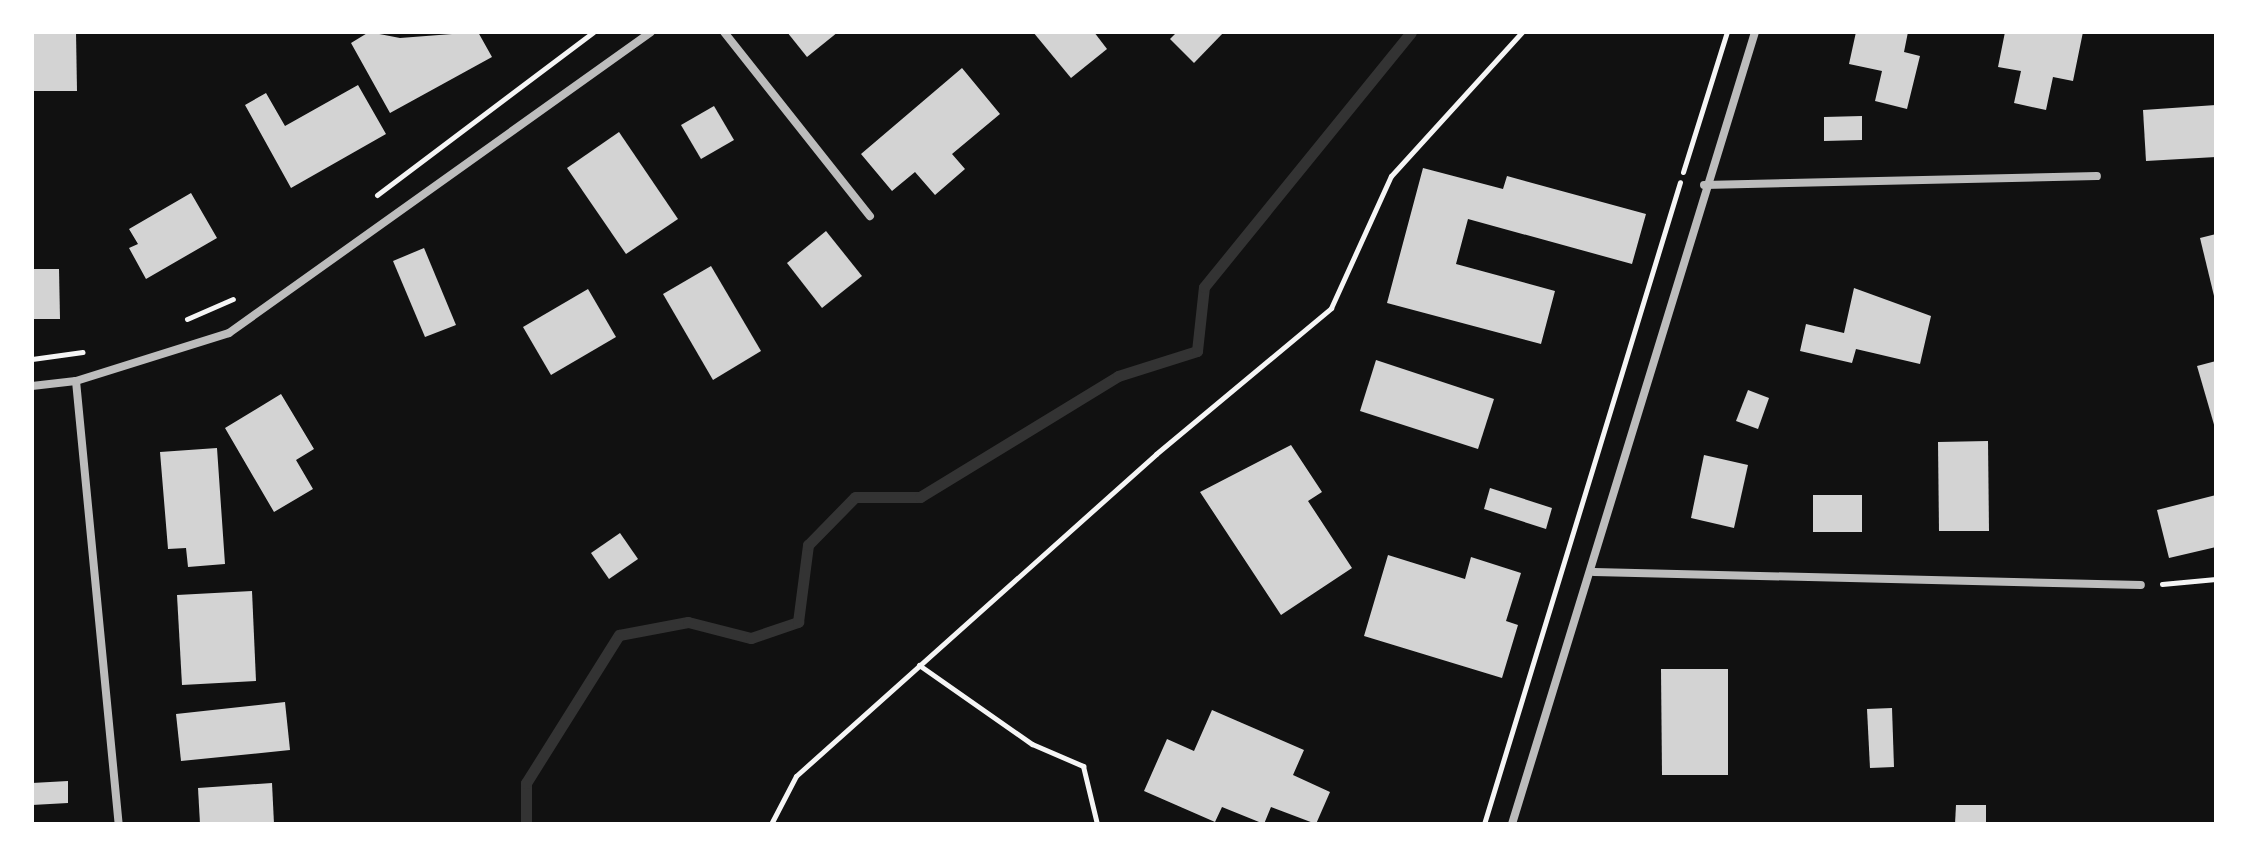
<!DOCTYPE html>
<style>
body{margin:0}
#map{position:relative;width:2248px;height:856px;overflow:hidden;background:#111;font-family:"Noto Sans",sans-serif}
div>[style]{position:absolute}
.stream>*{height:11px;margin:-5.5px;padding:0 5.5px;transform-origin:5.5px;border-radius:5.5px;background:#333}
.building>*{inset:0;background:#d3d3d3}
.path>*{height:5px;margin:-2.5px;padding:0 2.5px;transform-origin:2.5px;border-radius:2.5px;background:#f5f5f5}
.minor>*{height:8px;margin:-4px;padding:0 4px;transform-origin:4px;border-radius:4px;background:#bcbcbc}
span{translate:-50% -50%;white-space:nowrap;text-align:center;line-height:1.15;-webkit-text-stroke:6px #fff;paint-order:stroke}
.frame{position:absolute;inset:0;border:34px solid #fff;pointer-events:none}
</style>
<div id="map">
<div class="stream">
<div style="left:526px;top:824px;width:41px;rotate:-90deg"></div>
<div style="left:526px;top:783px;width:175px;rotate:-57.9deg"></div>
<div style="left:619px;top:635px;width:70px;rotate:-10.7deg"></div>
<div style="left:688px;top:622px;width:65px;rotate:14.3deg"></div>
<div style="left:751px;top:638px;width:50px;rotate:-18.8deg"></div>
<div style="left:798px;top:622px;width:78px;rotate:-82.6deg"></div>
<div style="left:808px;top:545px;width:67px;rotate:-45.6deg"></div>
<div style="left:855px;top:497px;width:65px"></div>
<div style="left:920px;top:497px;width:232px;rotate:-31.4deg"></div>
<div style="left:1118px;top:376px;width:83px;rotate:-17.6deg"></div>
<div style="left:1197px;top:351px;width:64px;rotate:-83.8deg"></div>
<div style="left:1204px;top:287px;width:328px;rotate:-50.9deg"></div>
</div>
<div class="building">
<div style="clip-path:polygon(76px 32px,77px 91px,32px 91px,32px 33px)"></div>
<div style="clip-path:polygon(369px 32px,400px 38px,478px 32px,492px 57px,390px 113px,351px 43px)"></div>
<div style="clip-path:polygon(787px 32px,838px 32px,807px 57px)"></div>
<div style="clip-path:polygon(1033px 32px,1094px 32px,1107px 49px,1071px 78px)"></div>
<div style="clip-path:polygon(1177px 32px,1224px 32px,1194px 63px,1170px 39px)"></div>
<div style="clip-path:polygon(1856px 32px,1908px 32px,1904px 52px,1920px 56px,1907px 109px,1875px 101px,1882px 71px,1849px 64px)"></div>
<div style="clip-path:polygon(2005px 32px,2083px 32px,2073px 81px,2053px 77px,2046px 110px,2014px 103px,2021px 71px,1998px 67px)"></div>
<div style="clip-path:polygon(962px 68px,1000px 114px,952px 154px,965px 169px,935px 195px,915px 172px,892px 191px,861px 154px)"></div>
<div style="clip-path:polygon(358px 85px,386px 134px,291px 188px,245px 105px,266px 93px,285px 126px)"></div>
<div style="clip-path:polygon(2216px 105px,2216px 157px,2146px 161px,2143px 110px)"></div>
<div style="clip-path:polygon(714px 106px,734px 140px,701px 159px,681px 125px)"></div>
<div style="clip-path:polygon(1862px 116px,1862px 140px,1824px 141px,1824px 117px)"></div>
<div style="clip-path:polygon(619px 132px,678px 219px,626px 254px,567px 168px)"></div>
<div style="clip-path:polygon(1423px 168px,1503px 189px,1507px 176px,1646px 214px,1632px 264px,1468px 219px,1456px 264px,1555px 291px,1541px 344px,1387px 303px)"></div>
<div style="clip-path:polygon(191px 193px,217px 238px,146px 279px,129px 248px,138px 244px,129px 229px)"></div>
<div style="clip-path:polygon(826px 231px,862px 276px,822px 308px,787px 263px)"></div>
<div style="clip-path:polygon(2216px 234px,2216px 300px,2215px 300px,2200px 238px)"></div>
<div style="clip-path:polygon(424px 248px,456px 325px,425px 337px,393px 261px)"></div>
<div style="clip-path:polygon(711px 266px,761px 351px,713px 380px,663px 294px)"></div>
<div style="clip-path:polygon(32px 269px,59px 269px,60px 319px,32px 319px)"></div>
<div style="clip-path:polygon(1854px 288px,1931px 316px,1920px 364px,1856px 349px,1852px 363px,1800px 351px,1806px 324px,1844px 333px)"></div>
<div style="clip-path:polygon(588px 289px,616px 337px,551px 375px,523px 327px)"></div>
<div style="clip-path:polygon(1376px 360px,1494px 399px,1478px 449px,1360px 411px)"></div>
<div style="clip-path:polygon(2216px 361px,2216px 428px,2215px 428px,2197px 366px)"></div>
<div style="clip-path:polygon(1748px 390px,1769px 398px,1758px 429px,1736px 421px)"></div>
<div style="clip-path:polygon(281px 394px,314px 449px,296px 460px,313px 489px,274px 512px,225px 428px)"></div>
<div style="clip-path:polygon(1988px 441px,1989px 531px,1939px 531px,1938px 442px)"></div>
<div style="clip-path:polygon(1291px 445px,1322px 492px,1308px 501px,1352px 568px,1281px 615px,1200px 492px)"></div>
<div style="clip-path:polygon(217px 448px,225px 564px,188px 567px,186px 548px,168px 549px,160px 452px)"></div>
<div style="clip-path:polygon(1704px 455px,1748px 465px,1734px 528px,1691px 518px)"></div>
<div style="clip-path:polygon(1490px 488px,1552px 508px,1546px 529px,1484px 509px)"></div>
<div style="clip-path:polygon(1813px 495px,1862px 495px,1862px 532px,1813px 532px)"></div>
<div style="clip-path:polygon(2216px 495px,2216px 547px,2169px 558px,2157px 510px)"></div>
<div style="clip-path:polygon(620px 533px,638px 559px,609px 579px,591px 553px)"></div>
<div style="clip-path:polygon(1388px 555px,1465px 579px,1471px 557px,1521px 573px,1506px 621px,1518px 625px,1502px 678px,1364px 636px)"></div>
<div style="clip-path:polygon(252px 591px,256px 681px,182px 685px,177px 595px)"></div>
<div style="clip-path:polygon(1661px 669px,1728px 669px,1728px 775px,1662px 775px)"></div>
<div style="clip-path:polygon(285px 702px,290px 750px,181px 761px,176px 714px)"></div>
<div style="clip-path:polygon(1892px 708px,1894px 767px,1870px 768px,1867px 709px)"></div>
<div style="clip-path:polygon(1212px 710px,1304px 750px,1293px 775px,1330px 792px,1316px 824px,1271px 807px,1264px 824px,1222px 807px,1215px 822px,1144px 791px,1167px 739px,1194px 751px)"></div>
<div style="clip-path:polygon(68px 781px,68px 803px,32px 805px,32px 783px)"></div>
<div style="clip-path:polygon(272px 783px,274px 824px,200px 824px,198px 788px)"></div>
<div style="clip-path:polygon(1956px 805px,1986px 805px,1986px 824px,1955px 824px)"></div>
</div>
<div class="path">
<div style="left:1683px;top:172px;width:147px;rotate:-72.6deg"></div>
<div style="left:377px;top:195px;width:271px;rotate:-37deg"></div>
<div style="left:187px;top:319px;width:50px;rotate:-23.5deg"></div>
<div style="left:32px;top:359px;width:51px;rotate:-7.8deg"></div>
<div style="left:2162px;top:584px;width:54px;rotate:-5.3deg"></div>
<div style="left:919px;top:665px;width:138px;rotate:35deg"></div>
<div style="left:1032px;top:744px;width:56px;rotate:23.3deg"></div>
<div style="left:1083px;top:766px;width:60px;rotate:76.4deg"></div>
<div style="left:771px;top:824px;width:54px;rotate:-62.5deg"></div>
<div style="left:796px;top:776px;width:483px;rotate:-41.8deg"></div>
<div style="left:1156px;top:454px;width:228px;rotate:-39.8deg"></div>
<div style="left:1331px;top:308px;width:145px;rotate:-65.6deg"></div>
<div style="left:1391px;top:176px;width:195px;rotate:-47.7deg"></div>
<div style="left:1484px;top:824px;width:671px;rotate:-73.02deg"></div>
</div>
<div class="minor">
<div style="left:724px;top:32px;width:235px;rotate:51.6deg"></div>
<div style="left:1704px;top:185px;width:393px;rotate:-1.3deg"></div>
<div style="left:76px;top:381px;width:445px;rotate:84.5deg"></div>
<div style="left:32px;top:386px;width:44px;rotate:-6.5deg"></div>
<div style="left:76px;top:381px;width:160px;rotate:-17.4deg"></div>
<div style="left:229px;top:333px;width:518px;rotate:-35.5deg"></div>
<div style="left:1594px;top:572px;width:547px;rotate:1.36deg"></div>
<div style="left:1512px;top:824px;width:828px;rotate:-72.94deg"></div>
</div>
<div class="frame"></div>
</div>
